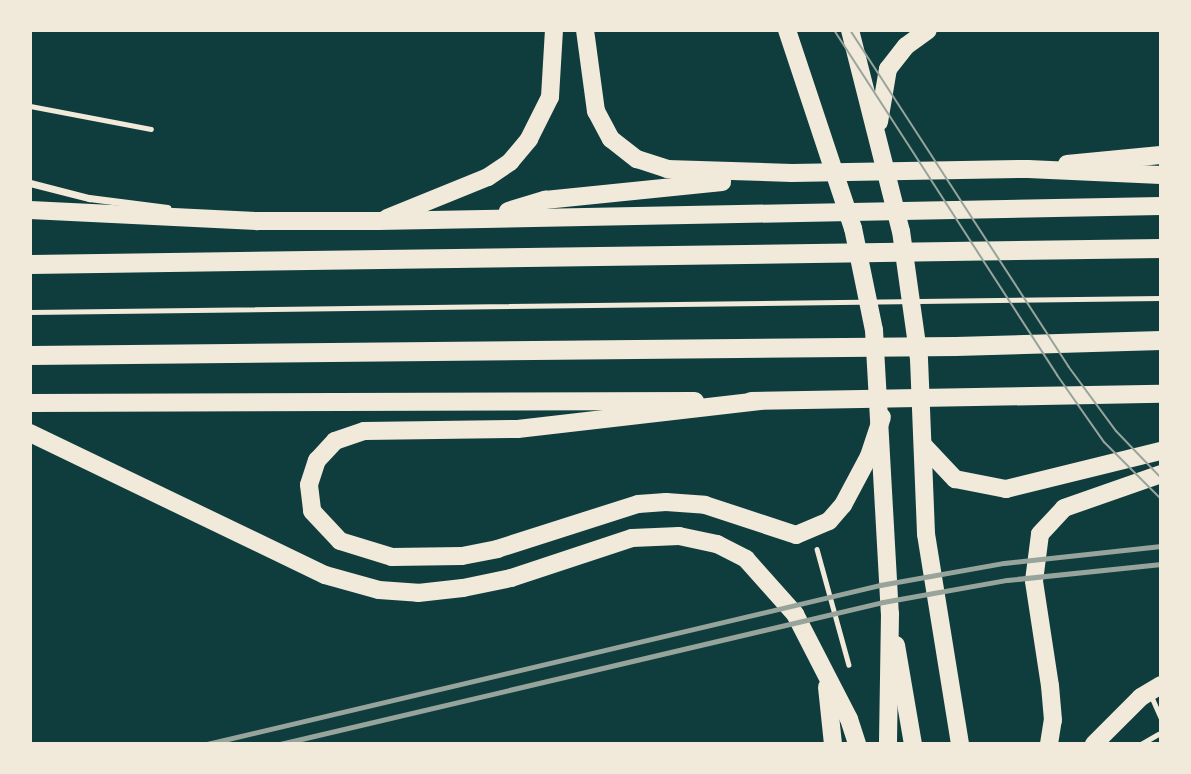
<!DOCTYPE html>
<style>
body{margin:0}
#map{position:relative;width:1191px;height:774px;overflow:hidden;background:#0f3d3e;font-family:Ubuntu,sans-serif}
div>[style]{position:absolute}
.path>*{height:4.5px;margin:-2.25px;padding:0 2.25px;transform-origin:2.25px;border-radius:2.25px;background:#f1e9da}
.service>*{height:5px;margin:-2.5px;padding:0 2.5px;transform-origin:2.5px;border-radius:2.5px;background:#f1e9da}
.minor>*{height:7px;margin:-3.5px;padding:0 3.5px;transform-origin:3.5px;border-radius:3.5px;background:#f1e9da}
.primary>*{height:18px;margin:-9px;padding:0 9px;transform-origin:9px;border-radius:9px;background:#f1e9da}
.trunk>*{height:19px;margin:-9.5px;padding:0 9.5px;transform-origin:9.5px;border-radius:9.5px;background:#f1e9da}
.tram>*{height:2px;margin:-1px;padding:0 1px;transform-origin:1px;border-radius:1px;background:#97a49c}
.rail>*{height:5px;margin:-2.5px;padding:0 2.5px;transform-origin:2.5px;border-radius:2.5px;background:#97a49c}
span{translate:-50% -50%;white-space:nowrap;text-align:center;line-height:1.15;-webkit-text-stroke:5px #f1e9da;paint-order:stroke}
.frame{position:absolute;inset:0;border:32px solid #f1e9da;pointer-events:none}
</style>
<div id="map">
<div class="path">
<div style="left:817px;top:549px;width:120px;rotate:74.6deg"></div>
<div style="left:1141px;top:744px;width:20px;rotate:-30deg"></div>
</div>
<div class="service">
<div style="left:30px;top:106px;width:123px;rotate:10.8deg"></div>
<div style="left:30px;top:312px;width:1131px;rotate:-0.71deg"></div>
<div style="left:1151px;top:696px;width:24px;rotate:66deg"></div>
</div>
<div class="minor">
<div style="left:30px;top:183px;width:61px;rotate:14.3deg"></div>
<div style="left:89px;top:198px;width:79px;rotate:7.3deg"></div>
</div>
<div class="primary">
<div style="left:585px;top:30px;width:82px;rotate:82.3deg"></div>
<div style="left:596px;top:111px;width:32px;rotate:62deg"></div>
<div style="left:611px;top:139px;width:33px;rotate:38deg"></div>
<div style="left:637px;top:159px;width:32px;rotate:18deg"></div>
<div style="left:667px;top:169px;width:125px;rotate:1.8deg"></div>
<div style="left:792px;top:173px;width:236px;rotate:-1deg"></div>
<div style="left:1028px;top:169px;width:133px;rotate:2.6deg"></div>
<div style="left:787px;top:30px;width:209px;rotate:71.6deg"></div>
<div style="left:853px;top:228px;width:104px;rotate:78.4deg"></div>
<div style="left:874px;top:330px;width:284px;rotate:86.8deg"></div>
<div style="left:890px;top:614px;width:130px;rotate:90.9deg"></div>
<div style="left:850px;top:30px;width:207px;rotate:75.8deg"></div>
<div style="left:901px;top:231px;width:129px;rotate:82deg"></div>
<div style="left:919px;top:359px;width:175px;rotate:87.7deg"></div>
<div style="left:926px;top:534px;width:213px;rotate:80.8deg"></div>
<div style="left:879px;top:122px;width:54px;rotate:-80.4deg"></div>
<div style="left:888px;top:69px;width:29px;rotate:-52deg"></div>
<div style="left:906px;top:46px;width:27px;rotate:-36deg"></div>
<div style="left:1067px;top:164px;width:94px;rotate:-5.5deg"></div>
<div style="left:30px;top:210px;width:228px;rotate:2.8deg"></div>
<div style="left:258px;top:221px;width:120px"></div>
<div style="left:378px;top:221px;width:783px;rotate:-1.1deg"></div>
<div style="left:508px;top:211px;width:39px;rotate:-17deg"></div>
<div style="left:545px;top:200px;width:178px;rotate:-5.8deg"></div>
<div style="left:387px;top:218px;width:109px;rotate:-22.1deg"></div>
<div style="left:488px;top:177px;width:27px;rotate:-34deg"></div>
<div style="left:510px;top:162px;width:30px;rotate:-50deg"></div>
<div style="left:529px;top:139px;width:47px;rotate:-63.4deg"></div>
<div style="left:550px;top:97px;width:67px;rotate:-86.6deg"></div>
<div style="left:751px;top:401px;width:410px;rotate:-1deg"></div>
<div style="left:760px;top:401px;width:244px;rotate:173.4deg"></div>
<div style="left:518px;top:429px;width:154px;rotate:179.3deg"></div>
<div style="left:364px;top:431px;width:31px;rotate:161deg"></div>
<div style="left:335px;top:441px;width:26px;rotate:133deg"></div>
<div style="left:317px;top:460px;width:26px;rotate:108deg"></div>
<div style="left:309px;top:485px;width:26px;rotate:83deg"></div>
<div style="left:312px;top:511px;width:41px;rotate:47deg"></div>
<div style="left:340px;top:541px;width:54px;rotate:17.1deg"></div>
<div style="left:392px;top:557px;width:70px;rotate:-0.8deg"></div>
<div style="left:462px;top:556px;width:36px;rotate:-11deg"></div>
<div style="left:497px;top:549px;width:148px;rotate:-17.7deg"></div>
<div style="left:638px;top:504px;width:28px;rotate:-4deg"></div>
<div style="left:666px;top:502px;width:39px;rotate:4deg"></div>
<div style="left:705px;top:505px;width:96px;rotate:18.2deg"></div>
<div style="left:796px;top:535px;width:36px;rotate:-23deg"></div>
<div style="left:829px;top:521px;width:21px;rotate:-49deg"></div>
<div style="left:843px;top:505px;width:55px;rotate:-62deg"></div>
<div style="left:869px;top:456px;width:41px;rotate:-71.6deg"></div>
<div style="left:30px;top:403px;width:665px;rotate:-0.17deg"></div>
<div style="left:30px;top:433px;width:327px;rotate:25.7deg"></div>
<div style="left:325px;top:575px;width:56px;rotate:15.5deg"></div>
<div style="left:379px;top:590px;width:39px;rotate:4deg"></div>
<div style="left:418px;top:593px;width:45px;rotate:-6.3deg"></div>
<div style="left:463px;top:588px;width:49px;rotate:-11.8deg"></div>
<div style="left:511px;top:578px;width:127px;rotate:-18.3deg"></div>
<div style="left:632px;top:538px;width:47px;rotate:-2.4deg"></div>
<div style="left:679px;top:536px;width:39px;rotate:12deg"></div>
<div style="left:717px;top:544px;width:33px;rotate:27deg"></div>
<div style="left:746px;top:559px;width:74px;rotate:48.3deg"></div>
<div style="left:795px;top:614px;width:118px;rotate:62.8deg"></div>
<div style="left:849px;top:719px;width:26px;rotate:72deg"></div>
<div style="left:923px;top:445px;width:47px;rotate:46.7deg"></div>
<div style="left:955px;top:479px;width:52px;rotate:11.1deg"></div>
<div style="left:1006px;top:489px;width:160px;rotate:-13.8deg"></div>
<div style="left:896px;top:645px;width:100px;rotate:80.3deg"></div>
<div style="left:827px;top:687px;width:57px;rotate:84deg"></div>
<div style="left:1049px;top:744px;width:24px;rotate:-81deg"></div>
<div style="left:1053px;top:720px;width:34px;rotate:-95deg"></div>
<div style="left:1050px;top:686px;width:106px;rotate:-98.7deg"></div>
<div style="left:1034px;top:581px;width:47px;rotate:-82.7deg"></div>
<div style="left:1040px;top:534px;width:35px;rotate:-47deg"></div>
<div style="left:1064px;top:508px;width:103px;rotate:-19.3deg"></div>
<div style="left:1094px;top:744px;width:66px;rotate:-45deg"></div>
<div style="left:1141px;top:697px;width:23px;rotate:-31deg"></div>
</div>
<div class="trunk">
<div style="left:30px;top:264px;width:1131px;rotate:-0.81deg"></div>
<div style="left:30px;top:355px;width:925px;rotate:-0.56deg"></div>
<div style="left:955px;top:346px;width:206px;rotate:-1.7deg"></div>
</div>
<div class="tram">
<div style="left:834px;top:30px;width:411px;rotate:57.1deg"></div>
<div style="left:1057px;top:375px;width:82px;rotate:55deg"></div>
<div style="left:1104px;top:442px;width:81px;rotate:45deg"></div>
<div style="left:850px;top:30px;width:401px;rotate:57deg"></div>
<div style="left:1068px;top:366px;width:81px;rotate:53.6deg"></div>
<div style="left:1116px;top:431px;width:65px;rotate:46.2deg"></div>
</div>
<div class="rail">
<div style="left:207px;top:744px;width:692px;rotate:-13.29deg"></div>
<div style="left:880px;top:585px;width:126px;rotate:-10.1deg"></div>
<div style="left:1004px;top:563px;width:158px;rotate:-6.2deg"></div>
<div style="left:280px;top:744px;width:619px;rotate:-13.25deg"></div>
<div style="left:883px;top:602px;width:126px;rotate:-10.1deg"></div>
<div style="left:1007px;top:580px;width:155px;rotate:-5.9deg"></div>
</div>
<div class="frame"></div>
</div>
